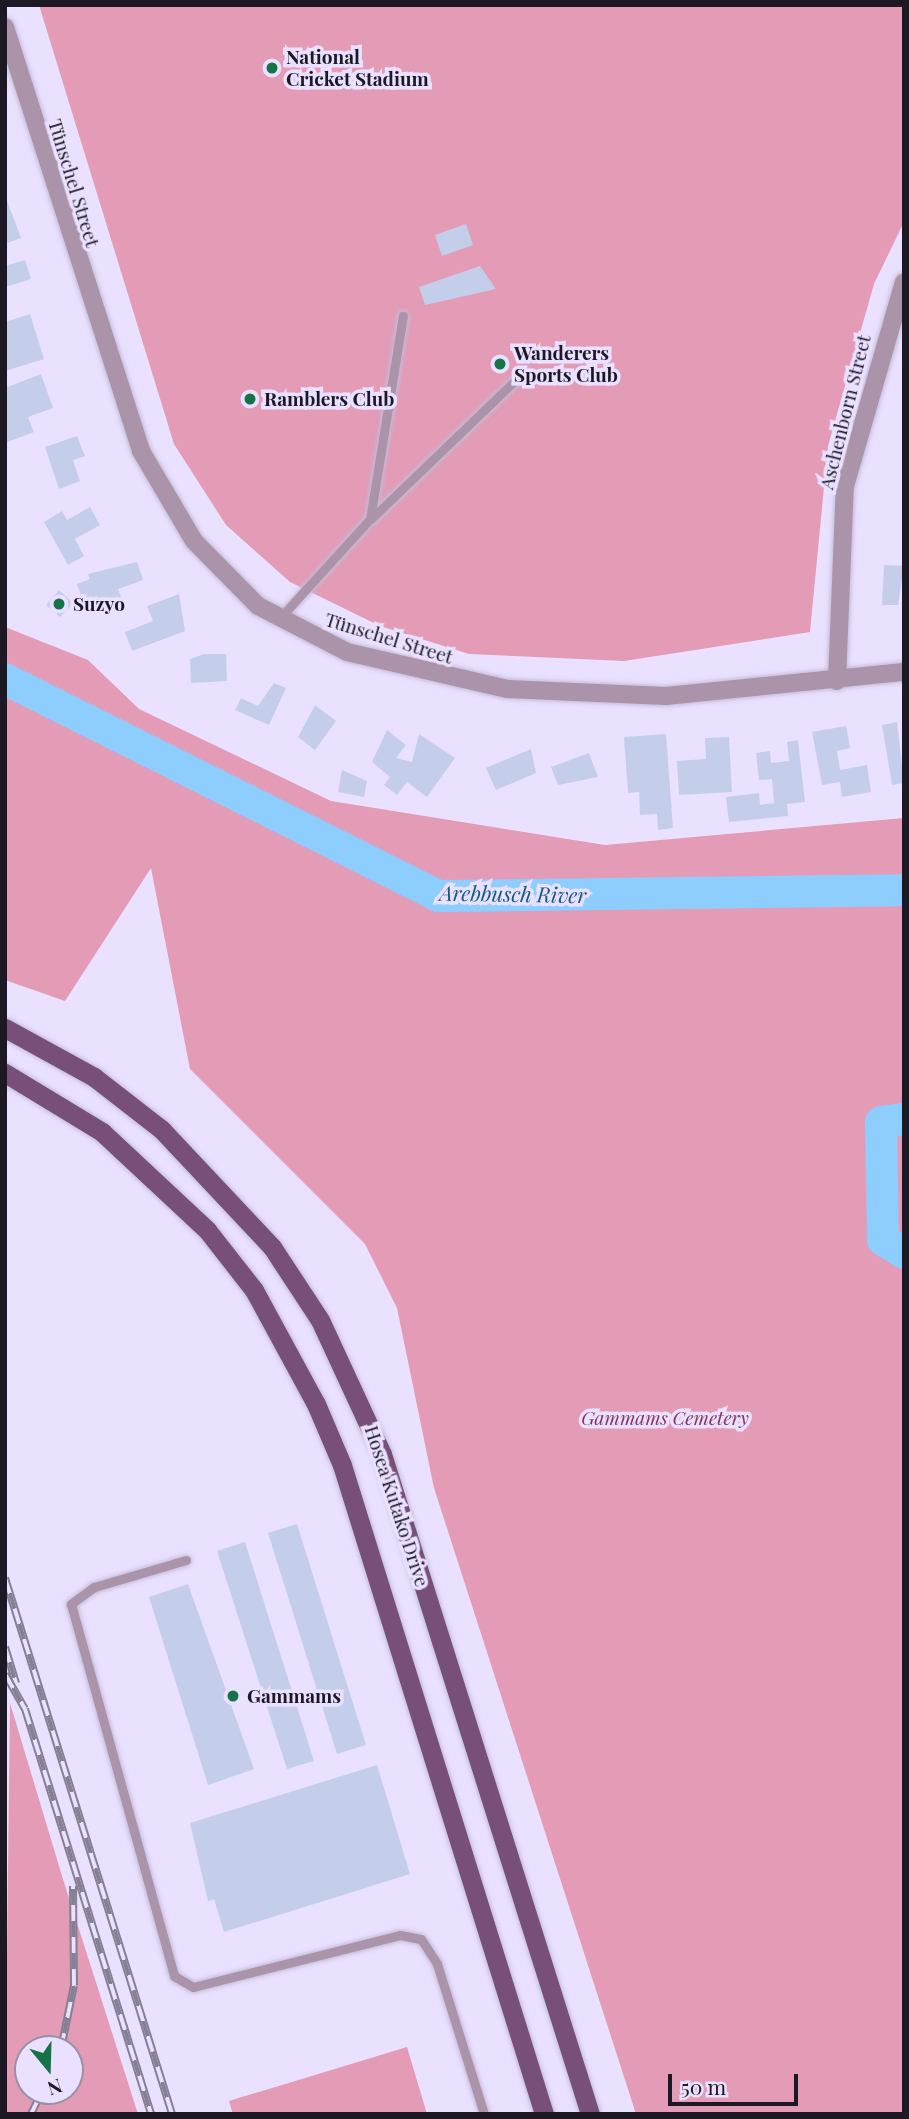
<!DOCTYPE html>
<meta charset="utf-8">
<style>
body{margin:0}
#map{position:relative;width:909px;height:2119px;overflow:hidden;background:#e9e1ff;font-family:"Playfair Display",serif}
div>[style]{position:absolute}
.green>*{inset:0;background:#e39bb6}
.river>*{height:32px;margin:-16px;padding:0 16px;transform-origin:16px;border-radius:16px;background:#8eceff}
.building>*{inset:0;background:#c4ceeb}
.roads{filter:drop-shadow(0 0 2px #c4bdd8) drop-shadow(0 0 2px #c4bdd8)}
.service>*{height:9px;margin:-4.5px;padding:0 4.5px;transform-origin:4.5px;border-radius:4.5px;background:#ab94aa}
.minor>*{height:18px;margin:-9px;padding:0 9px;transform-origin:9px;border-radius:9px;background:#ab94aa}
.primary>*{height:19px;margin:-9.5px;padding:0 9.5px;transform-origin:9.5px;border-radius:9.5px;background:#784f78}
.rail>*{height:8px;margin-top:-4px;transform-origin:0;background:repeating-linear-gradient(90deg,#e9e1ff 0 16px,#868095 0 32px);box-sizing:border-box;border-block:2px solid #868095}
.dots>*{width:19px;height:19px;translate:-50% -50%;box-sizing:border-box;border:4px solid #e9e1ff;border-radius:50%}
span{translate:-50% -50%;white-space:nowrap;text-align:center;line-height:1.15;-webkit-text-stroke:7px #e9e1ff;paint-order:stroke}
.poi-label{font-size:19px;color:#1c1924;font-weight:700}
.left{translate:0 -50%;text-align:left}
.street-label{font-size:19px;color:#1c1924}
.park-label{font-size:19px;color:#8a335a;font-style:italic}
.water-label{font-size:21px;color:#115b88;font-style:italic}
.frame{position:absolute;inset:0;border:7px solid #1c1924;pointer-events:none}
.north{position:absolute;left:14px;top:2035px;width:70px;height:70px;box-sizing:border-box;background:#e9e1ff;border:2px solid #9791a7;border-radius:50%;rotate:161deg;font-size:19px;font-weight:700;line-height:28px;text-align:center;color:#1c1924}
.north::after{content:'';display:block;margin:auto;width:24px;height:32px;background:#167348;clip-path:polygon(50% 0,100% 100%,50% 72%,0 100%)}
.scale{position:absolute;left:668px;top:2074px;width:130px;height:32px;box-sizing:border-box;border:4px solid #1c1924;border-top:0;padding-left:9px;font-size:21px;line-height:24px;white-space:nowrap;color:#1c1924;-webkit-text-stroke:5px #e9e1ff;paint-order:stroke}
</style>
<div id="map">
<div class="green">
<div style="clip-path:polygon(39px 5px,904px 5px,904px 222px,874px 284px,828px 446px,810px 632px,624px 661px,469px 654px,380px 626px,290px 582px,226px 525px,174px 444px)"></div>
<div style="clip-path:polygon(5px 627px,88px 660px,139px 709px,331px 801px,605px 845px,904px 818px,904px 2114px,636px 2114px,434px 1488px,397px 1308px,365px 1244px,190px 1069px,151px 868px,65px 1001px,5px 980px)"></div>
<div style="clip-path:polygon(evenodd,10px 1703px,62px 1876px,138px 2114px,5px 2114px,10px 1703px,28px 2049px,70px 2049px,70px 2091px,28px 2091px,28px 2049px)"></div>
<div style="clip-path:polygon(407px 2047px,427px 2114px,233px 2114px,229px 2101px)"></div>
</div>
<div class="river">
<div style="left:5px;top:679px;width:485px;rotate:26.6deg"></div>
<div style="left:439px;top:896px;width:465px;rotate:-0.7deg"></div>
<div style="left:904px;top:1119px;width:23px;rotate:173deg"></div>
<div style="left:881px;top:1122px;width:118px;rotate:89deg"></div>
<div style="left:883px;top:1240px;width:25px;rotate:32deg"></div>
</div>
<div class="building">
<div style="clip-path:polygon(5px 195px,21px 238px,5px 244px)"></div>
<div style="clip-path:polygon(466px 224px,473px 245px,442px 256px,435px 235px)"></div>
<div style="clip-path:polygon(25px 260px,31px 279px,5px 287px,5px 266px)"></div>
<div style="clip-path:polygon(480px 266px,496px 289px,425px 305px,419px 287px)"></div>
<div style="clip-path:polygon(30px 314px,44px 359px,5px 371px,5px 322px)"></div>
<div style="clip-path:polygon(41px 374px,53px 408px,28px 417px,34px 432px,5px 443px,5px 388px)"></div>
<div style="clip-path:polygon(77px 436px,85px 456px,73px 460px,80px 481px,59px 489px,45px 447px)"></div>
<div style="clip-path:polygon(90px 507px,100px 525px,75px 539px,84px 556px,68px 565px,44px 522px,62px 511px,67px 520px)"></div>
<div style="clip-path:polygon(137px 562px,143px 580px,118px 589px,121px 597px,86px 610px,77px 584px,90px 579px,88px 574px)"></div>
<div style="clip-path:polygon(884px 565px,904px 566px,898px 605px,882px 605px)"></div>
<div style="clip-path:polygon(59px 590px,73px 603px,60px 617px,46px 605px)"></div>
<div style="clip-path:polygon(179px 594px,185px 631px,132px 651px,125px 632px,153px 621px,147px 606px)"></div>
<div style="clip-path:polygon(204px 654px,226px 654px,227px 681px,191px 683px,190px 659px)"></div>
<div style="clip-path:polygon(274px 683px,286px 688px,269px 725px,235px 710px,241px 698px,258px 706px)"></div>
<div style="clip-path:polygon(315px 705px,336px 721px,315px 750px,298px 737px)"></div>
<div style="clip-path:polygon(897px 722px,904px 783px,892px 785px,882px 725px)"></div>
<div style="clip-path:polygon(846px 726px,850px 748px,837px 751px,840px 770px,867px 765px,871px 792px,842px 797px,840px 782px,822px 785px,812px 732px)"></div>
<div style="clip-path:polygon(387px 730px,406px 745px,396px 758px,412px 762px,419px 734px,455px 758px,427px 797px,407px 782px,397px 795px,384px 785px,390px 777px,372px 762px)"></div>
<div style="clip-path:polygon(666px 734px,673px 828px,658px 830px,657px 814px,640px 815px,639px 792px,628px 793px,624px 737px)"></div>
<div style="clip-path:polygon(729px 737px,732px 792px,679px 795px,677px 761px,706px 759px,705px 738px)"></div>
<div style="clip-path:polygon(798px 740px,805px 802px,787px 804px,788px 816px,729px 822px,726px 797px,759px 793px,760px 805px,774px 803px,772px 779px,759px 780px,756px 753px,770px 751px,771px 763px,789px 761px,787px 742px)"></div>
<div style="clip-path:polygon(531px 749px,536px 773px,496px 790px,486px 768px)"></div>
<div style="clip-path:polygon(589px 753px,598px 777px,558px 785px,551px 767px)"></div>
<div style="clip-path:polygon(342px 770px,367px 781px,364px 797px,338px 792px)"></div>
<div style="clip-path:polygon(297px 1524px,366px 1745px,337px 1754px,268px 1533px)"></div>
<div style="clip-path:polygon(245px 1542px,314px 1761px,287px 1769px,217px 1551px)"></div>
<div style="clip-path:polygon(188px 1584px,254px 1769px,208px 1785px,149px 1597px)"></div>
<div style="clip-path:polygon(377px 1765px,410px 1874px,224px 1932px,214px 1899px,208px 1901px,190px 1823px)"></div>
</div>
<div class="roads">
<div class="service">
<div style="left:372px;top:518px;width:212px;rotate:-43.9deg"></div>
<div style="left:279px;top:619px;width:135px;rotate:-47.7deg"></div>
<div style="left:370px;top:519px;width:206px;rotate:-80.8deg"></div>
<div style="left:186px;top:1560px;width:96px;rotate:163.6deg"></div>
<div style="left:94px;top:1587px;width:29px;rotate:144deg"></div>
<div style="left:71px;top:1604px;width:386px;rotate:74.5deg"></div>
<div style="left:174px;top:1976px;width:22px;rotate:30deg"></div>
<div style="left:193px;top:1987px;width:213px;rotate:-14.1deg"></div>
<div style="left:400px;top:1935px;width:21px;rotate:11deg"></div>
<div style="left:421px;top:1939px;width:30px;rotate:57deg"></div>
<div style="left:437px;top:1964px;width:157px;rotate:72.6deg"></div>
</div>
<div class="minor">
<div style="left:5px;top:27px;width:445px;rotate:72.2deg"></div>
<div style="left:141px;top:451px;width:104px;rotate:59.5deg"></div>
<div style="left:194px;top:541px;width:91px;rotate:45.4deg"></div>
<div style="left:258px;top:606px;width:100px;rotate:27.3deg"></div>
<div style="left:347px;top:652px;width:164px;rotate:13deg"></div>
<div style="left:507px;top:689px;width:159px;rotate:2.5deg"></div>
<div style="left:666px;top:696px;width:239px;rotate:-5.8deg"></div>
<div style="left:837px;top:681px;width:195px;rotate:-87.7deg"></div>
<div style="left:845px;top:486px;width:212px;rotate:-73.9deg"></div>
</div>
<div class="primary">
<div style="left:5px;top:1028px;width:102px;rotate:28.8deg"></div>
<div style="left:94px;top:1077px;width:86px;rotate:37.9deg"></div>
<div style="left:162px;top:1130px;width:161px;rotate:46.8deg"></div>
<div style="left:272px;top:1247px;width:87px;rotate:56.7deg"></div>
<div style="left:320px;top:1320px;width:148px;rotate:65.2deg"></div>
<div style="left:382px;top:1454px;width:692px;rotate:72.51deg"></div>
<div style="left:5px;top:1073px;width:114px;rotate:31.3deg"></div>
<div style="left:102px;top:1132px;width:144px;rotate:43deg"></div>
<div style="left:207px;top:1230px;width:76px;rotate:51.9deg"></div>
<div style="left:254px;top:1290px;width:130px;rotate:61.5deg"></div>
<div style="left:316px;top:1404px;width:66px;rotate:66.9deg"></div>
<div style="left:342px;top:1465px;width:680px;rotate:72.71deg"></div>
</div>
</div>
<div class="rail">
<div style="left:5px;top:1578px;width:561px;rotate:72.69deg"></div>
<div style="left:5px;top:1647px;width:38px;rotate:73deg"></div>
<div style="left:5px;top:1674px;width:40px;rotate:60.3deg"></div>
<div style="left:25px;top:1709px;width:424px;rotate:72.7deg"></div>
<div style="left:61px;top:2049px;width:65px;rotate:-78.5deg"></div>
<div style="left:74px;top:1985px;width:99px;rotate:-90.6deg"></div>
<div style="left:31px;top:2114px;width:25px;rotate:-64deg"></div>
</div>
<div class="dots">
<div style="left:272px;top:68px;background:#167348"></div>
<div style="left:500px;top:364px;background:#167348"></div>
<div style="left:250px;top:399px;background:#167348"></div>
<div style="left:59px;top:604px;background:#167348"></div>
<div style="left:233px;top:1696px;background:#167348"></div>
</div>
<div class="poi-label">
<span class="left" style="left:286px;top:68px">National<br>Cricket Stadium</span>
<span class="left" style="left:514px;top:364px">Wanderers<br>Sports Club</span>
<span class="left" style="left:264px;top:399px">Ramblers Club</span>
<span class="left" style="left:73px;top:604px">Suzyo</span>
<span class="left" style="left:247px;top:1696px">Gammams</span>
</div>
<div class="street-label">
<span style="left:74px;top:183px;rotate:73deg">Tünschel Street</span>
<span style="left:845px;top:412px;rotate:-76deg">Aschenborn Street</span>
<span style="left:389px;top:638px;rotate:17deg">Tünschel Street</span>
<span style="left:397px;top:1506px;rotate:72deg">Hosea Kutako Drive</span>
</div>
<div class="park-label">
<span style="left:665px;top:1418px">Gammams Cemetery</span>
</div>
<div class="water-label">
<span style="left:513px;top:893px;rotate:1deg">Arebbusch River</span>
</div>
<div class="frame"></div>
<div class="north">N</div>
<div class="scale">50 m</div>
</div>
